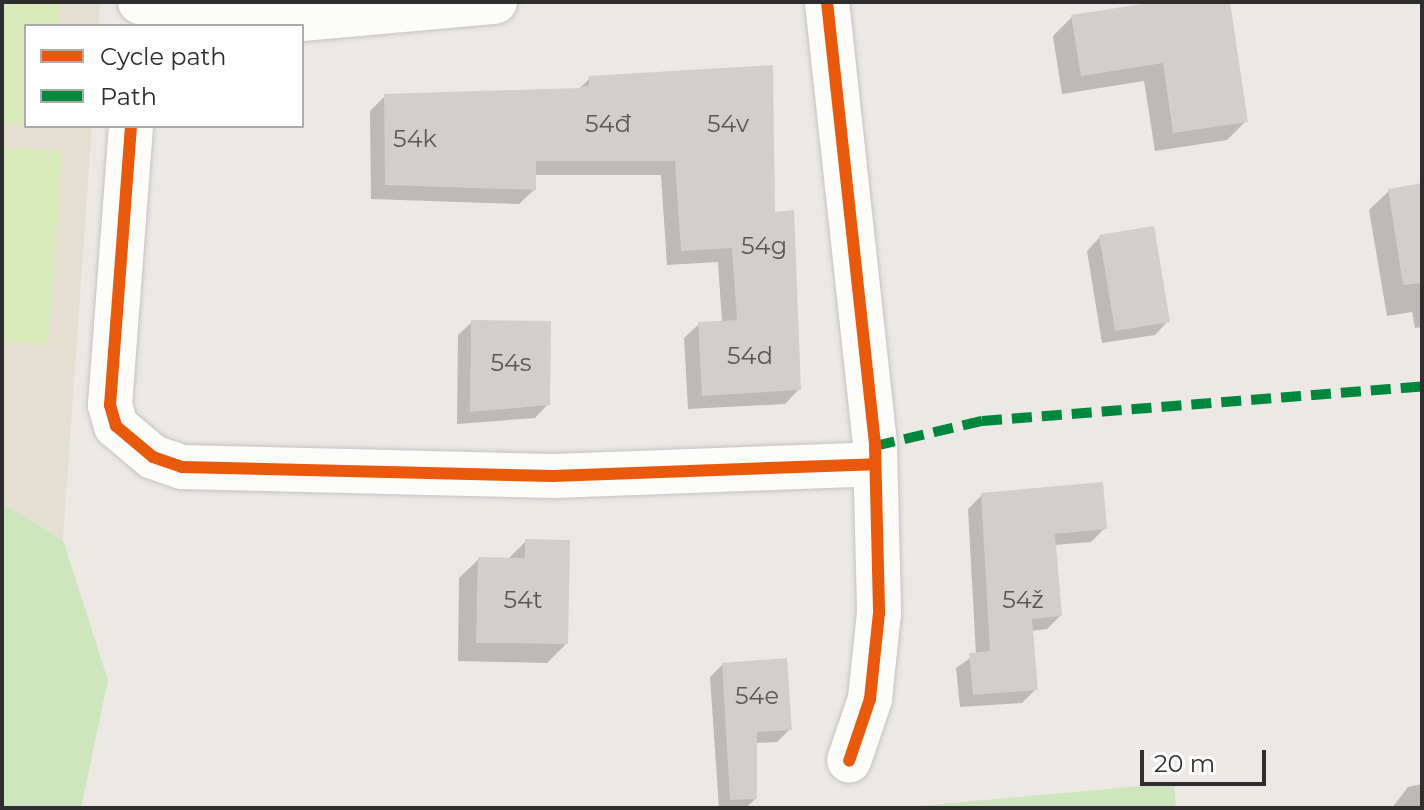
<!DOCTYPE html>
<meta charset="utf-8">
<style>
body{margin:0}
#map{position:relative;width:1424px;height:810px;overflow:hidden;background:#ece8e4;font-family:Montserrat,sans-serif}
div>[style]{position:absolute}
.education>*{inset:0;background:#e6e0d3}
.green>*{inset:0;background:#cee6be}
.pitch>*{inset:0;background:#d9eabb}
.shadow>*{inset:0;background:#0003}
.building>*{inset:0;background:#d1cecb}
.roads{filter:drop-shadow(0 0 2px #c5c4c5) drop-shadow(0 0 2px #c5c4c5)}
.minor>*{height:44px;margin:-22px;padding:0 22px;transform-origin:22px;border-radius:22px;background:#fcfcfb}
.quiet>*{height:10px;margin-top:-5px;transform-origin:0;background:repeating-linear-gradient(90deg,#00873e 0 20px,transparent 0 30px)}
.cycleway>*{height:12px;margin:-6px;padding:0 6px;transform-origin:6px;border-radius:6px;background:#e8590c}
span{translate:-50% -50%;white-space:nowrap;text-align:center;line-height:1.15;-webkit-text-stroke:8px #fff;paint-order:stroke}
.number-label{font-size:24px;color:#585857}
.number-label span{-webkit-text-stroke-width:0}
.frame{position:absolute;inset:0;border:4px solid #2e2e2e;pointer-events:none}
.legend{position:absolute;left:24px;top:24px;width:280px;height:104px;box-sizing:border-box;background:#fff;border:2px solid #ababab;margin:0;padding:10px 14px;list-style:none;font-size:24px;color:#2e2e2e}
.legend li{display:flex;align-items:center;gap:16px;height:40px}
.legend b{width:40px;border:2px solid #ababab}
.scale{position:absolute;left:1140px;top:750px;width:126px;height:36px;box-sizing:border-box;border:4px solid #2e2e2e;border-top:0;padding-left:10px;font-size:24px;line-height:28px;white-space:nowrap;color:#2e2e2e;-webkit-text-stroke:6px #fff;paint-order:stroke}
</style>
<div id="map">
<div class="education">
<div style="clip-path:polygon(2px 2px,100px 2px,99px 26px,26px 26px,26px 126px,92px 126px,63px 540px,2px 503px)"></div>
</div>
<div class="green">
<div style="clip-path:polygon(2px 503px,63px 540px,108px 680px,81px 808px,2px 808px)"></div>
<div style="clip-path:polygon(1174px 783px,1176px 808px,896px 808px)"></div>
</div>
<div class="pitch">
<div style="clip-path:polygon(2px 2px,59px 2px,58px 26px,26px 26px,26px 125px,2px 123px)"></div>
<div style="clip-path:polygon(2px 147px,62px 151px,48px 345px,2px 342px)"></div>
</div>
<div class="shadow">
<div style="clip-path:polygon(1169px 2px,1228px 2px,1246px 121px,1227px 140px,1155px 151px,1144px 81px,1062px 94px,1053px 36px,1072px 17px)"></div>
<div style="clip-path:polygon(590px 78px,773px 214px,799px 389px,785px 404px,688px 409px,684px 338px,699px 324px,722px 322px,718px 262px,667px 265px,661px 175px,534px 175px,534px 190px,519px 204px,371px 199px,370px 111px,385px 96px,578px 90px)"></div>
<div style="clip-path:polygon(1422px 185px,1422px 327px,1415px 328px,1412px 312px,1387px 316px,1369px 210px,1389px 191px)"></div>
<div style="clip-path:polygon(1100px 237px,1168px 321px,1155px 335px,1102px 343px,1087px 251px)"></div>
<div style="clip-path:polygon(472px 322px,548px 404px,535px 418px,457px 424px,458px 335px)"></div>
<div style="clip-path:polygon(982px 495px,1105px 528px,1091px 542px,1054px 545px,1060px 616px,1047px 629px,1031px 631px,1036px 689px,1022px 703px,960px 707px,956px 668px,976px 654px,968px 509px)"></div>
<div style="clip-path:polygon(526px 541px,566px 644px,547px 663px,458px 661px,459px 578px,479px 559px,507px 560px)"></div>
<div style="clip-path:polygon(722px 665px,790px 729px,777px 742px,755px 743px,755px 799px,746px 808px,719px 808px,710px 677px)"></div>
<div style="clip-path:polygon(1422px 784px,1422px 808px,1392px 808px,1408px 787px)"></div>
</div>
<div class="building">
<div style="clip-path:polygon(1155px 2px,1230px 2px,1248px 122px,1173px 133px,1163px 63px,1081px 76px,1071px 15px)"></div>
<div style="clip-path:polygon(773px 65px,775px 212px,794px 210px,801px 390px,702px 396px,698px 322px,737px 320px,732px 248px,681px 251px,675px 161px,536px 161px,536px 190px,385px 185px,384px 94px,579px 88px,589px 85px,589px 76px)"></div>
<div style="clip-path:polygon(1422px 183px,1422px 283px,1403px 285px,1388px 189px)"></div>
<div style="clip-path:polygon(1154px 226px,1170px 322px,1115px 331px,1099px 235px)"></div>
<div style="clip-path:polygon(471px 320px,551px 321px,550px 405px,470px 412px)"></div>
<div style="clip-path:polygon(1103px 482px,1107px 529px,1055px 534px,1062px 616px,1032px 619px,1038px 690px,973px 695px,969px 653px,990px 651px,981px 493px)"></div>
<div style="clip-path:polygon(525px 539px,570px 540px,568px 644px,476px 643px,478px 557px,525px 558px)"></div>
<div style="clip-path:polygon(787px 658px,792px 730px,757px 732px,757px 799px,730px 800px,722px 663px)"></div>
</div>
<div class="roads">
<div class="minor">
<div style="left:140px;top:2px;width:98px;rotate:13.6deg"></div>
<div style="left:235px;top:25px;width:261px;rotate:-5.1deg"></div>
<div style="left:827px;top:2px;width:447px;rotate:83.8deg"></div>
<div style="left:875px;top:446px;width:167px;rotate:88.6deg"></div>
<div style="left:879px;top:613px;width:86px;rotate:96deg"></div>
<div style="left:870px;top:699px;width:65px;rotate:108.7deg"></div>
<div style="left:131px;top:126px;width:280px;rotate:94.3deg"></div>
<div style="left:110px;top:405px;width:22px;rotate:74deg"></div>
<div style="left:116px;top:426px;width:48px;rotate:40deg"></div>
<div style="left:153px;top:457px;width:31px;rotate:19deg"></div>
<div style="left:182px;top:467px;width:371px;rotate:1.4deg"></div>
<div style="left:553px;top:476px;width:322px;rotate:-2.1deg"></div>
</div>
</div>
<div class="quiet">
<div style="left:875px;top:446px;width:110px;rotate:-13.2deg"></div>
<div style="left:982px;top:421px;width:441px;rotate:-4.5deg"></div>
</div>
<div class="cycleway">
<div style="left:827px;top:2px;width:447px;rotate:83.8deg"></div>
<div style="left:875px;top:446px;width:167px;rotate:88.6deg"></div>
<div style="left:879px;top:613px;width:86px;rotate:96deg"></div>
<div style="left:870px;top:699px;width:65px;rotate:108.7deg"></div>
<div style="left:131px;top:126px;width:280px;rotate:94.3deg"></div>
<div style="left:110px;top:405px;width:22px;rotate:74deg"></div>
<div style="left:116px;top:426px;width:48px;rotate:40deg"></div>
<div style="left:153px;top:457px;width:31px;rotate:19deg"></div>
<div style="left:182px;top:467px;width:371px;rotate:1.4deg"></div>
<div style="left:553px;top:476px;width:322px;rotate:-2.1deg"></div>
</div>
<div class="number-label">
<span style="left:608px;top:124px">54đ</span>
<span style="left:728px;top:124px">54v</span>
<span style="left:415px;top:139px">54k</span>
<span style="left:764px;top:246px">54g</span>
<span style="left:750px;top:356px">54d</span>
<span style="left:511px;top:363px">54s</span>
<span style="left:523px;top:600px">54t</span>
<span style="left:1023px;top:600px">54ž</span>
<span style="left:757px;top:696px">54e</span>
</div>
<div class="frame"></div>
<ul class="legend">
<li><b style="height:10px;background:#e8590c"></b>Cycle path</li>
<li><b style="height:10px;background:#00873e"></b>Path</li>
</ul>
<div class="scale">20 m</div>
</div>
